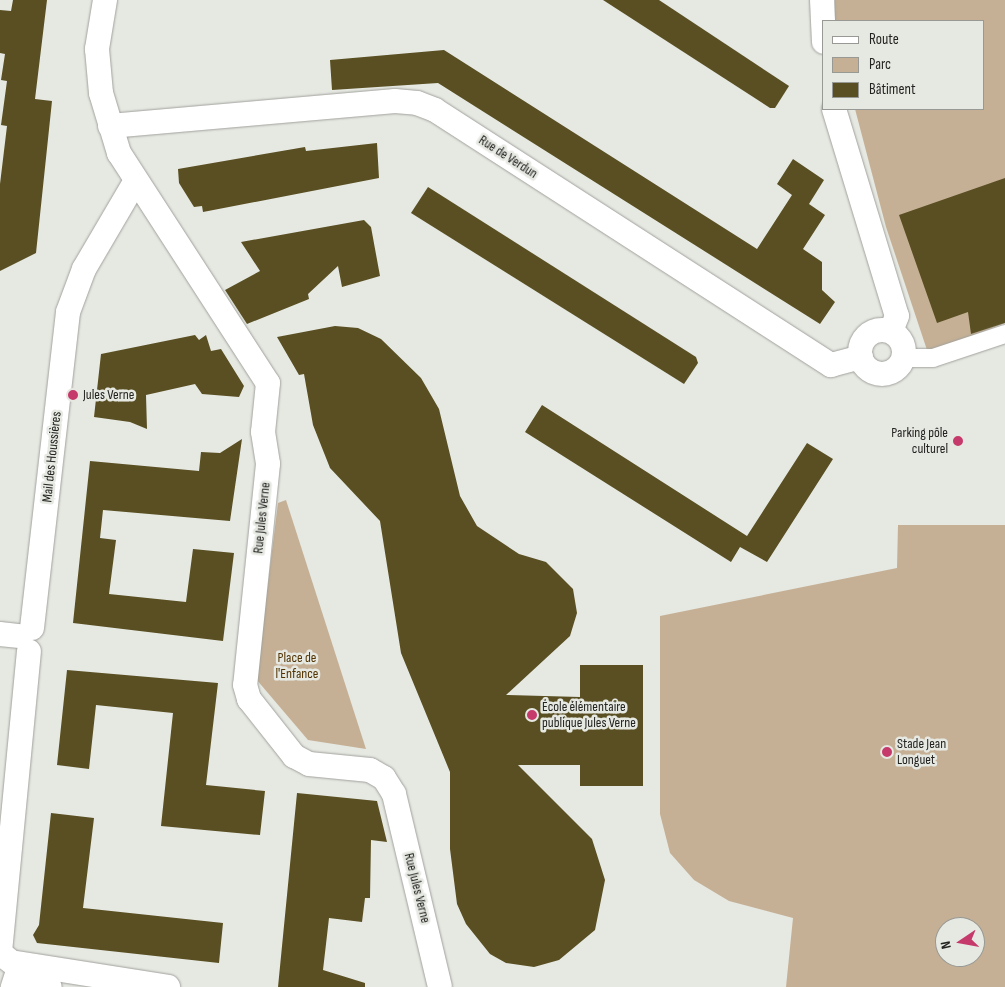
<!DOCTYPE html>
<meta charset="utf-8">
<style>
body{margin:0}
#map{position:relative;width:1005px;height:987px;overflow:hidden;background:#e6e8e2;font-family:"Sofia Sans Condensed",sans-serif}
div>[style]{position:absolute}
.green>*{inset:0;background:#c5b095}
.building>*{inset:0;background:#594f22}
.roads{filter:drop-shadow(0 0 1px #a1a29d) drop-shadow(0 0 1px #a1a29d)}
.pedestrian>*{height:18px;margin:-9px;padding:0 9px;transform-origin:9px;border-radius:9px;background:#fff}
.minor>*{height:24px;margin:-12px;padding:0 12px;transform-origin:12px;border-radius:12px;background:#fff}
.minor>.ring{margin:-12px;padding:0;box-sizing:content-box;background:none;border:24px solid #fff;border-radius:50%}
.dots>*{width:14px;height:14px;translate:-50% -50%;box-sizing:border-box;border:2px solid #e6e8e2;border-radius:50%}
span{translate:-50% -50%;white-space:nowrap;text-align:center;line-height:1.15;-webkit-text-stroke:5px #e6e8e2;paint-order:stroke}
.street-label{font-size:14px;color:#232321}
.poi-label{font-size:14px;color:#232321}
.left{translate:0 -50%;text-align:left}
.right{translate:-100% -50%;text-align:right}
.park-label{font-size:14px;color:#523300}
.legend{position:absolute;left:822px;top:20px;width:162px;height:90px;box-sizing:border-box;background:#e6e8e2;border:1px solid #989995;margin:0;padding:6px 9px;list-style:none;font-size:15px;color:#232321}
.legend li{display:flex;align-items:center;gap:10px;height:25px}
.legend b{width:25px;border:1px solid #989995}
.north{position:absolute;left:935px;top:917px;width:50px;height:50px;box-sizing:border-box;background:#e6e8e2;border:1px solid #989995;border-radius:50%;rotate:258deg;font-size:14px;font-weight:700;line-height:20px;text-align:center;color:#232321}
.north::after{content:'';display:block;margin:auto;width:18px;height:22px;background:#c5396b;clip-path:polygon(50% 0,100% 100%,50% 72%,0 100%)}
</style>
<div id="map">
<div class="green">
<div style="clip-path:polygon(835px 0,1005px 0,1005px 323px,928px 353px,886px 227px,855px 109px,984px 109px,984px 21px,835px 21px)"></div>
<div style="clip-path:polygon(286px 500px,366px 749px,308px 740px,256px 679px,278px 503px)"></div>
<div style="clip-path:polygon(evenodd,898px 525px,1005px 525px,1005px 987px,786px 987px,793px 918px,729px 901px,694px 880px,670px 853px,660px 814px,660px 616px,897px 568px,898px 525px,945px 927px,975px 927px,975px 957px,945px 957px,945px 927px)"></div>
</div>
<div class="building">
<div style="clip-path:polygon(13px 0,47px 0,35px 99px,52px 101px,36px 253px,0 271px,0 184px,7px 126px,1px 125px,7px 81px,1px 80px,5px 54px,0 53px,0 10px,11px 11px)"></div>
<div style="clip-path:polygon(603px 0,659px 0,789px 86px,775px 108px,770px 108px)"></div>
<div style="clip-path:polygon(444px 50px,757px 249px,792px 195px,777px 184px,793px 159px,824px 180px,809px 204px,825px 215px,803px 249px,822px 262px,822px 290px,835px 302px,820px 324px,438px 83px,332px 90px,330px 60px)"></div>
<div style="clip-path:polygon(377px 143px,379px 178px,203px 212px,202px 206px,194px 207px,179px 183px,178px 169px,305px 147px,306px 151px)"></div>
<div style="clip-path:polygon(1005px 178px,1005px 323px,971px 334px,968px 312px,937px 323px,899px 215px)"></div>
<div style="clip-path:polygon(428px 187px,696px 357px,698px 363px,684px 384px,411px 213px)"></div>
<div style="clip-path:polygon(364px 220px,371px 227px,380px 276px,342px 287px,338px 266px,308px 294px,309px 299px,247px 324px,225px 290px,260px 271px,241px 242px)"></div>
<div style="clip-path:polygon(335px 326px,358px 328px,381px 339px,421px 378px,439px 409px,460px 496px,477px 526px,519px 554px,546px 562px,573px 589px,577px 613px,570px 636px,506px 695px,580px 697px,580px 665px,643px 665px,643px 786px,580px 786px,580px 765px,518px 765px,592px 839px,605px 880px,595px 930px,559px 960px,534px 967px,506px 963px,490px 954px,466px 924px,457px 904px,450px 849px,450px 772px,401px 653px,380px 521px,330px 468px,313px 425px,304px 374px,299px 375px,277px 337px)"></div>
<div style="clip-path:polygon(195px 335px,199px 340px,206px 335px,211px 351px,221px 349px,244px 386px,239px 397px,202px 394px,195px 384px,146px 395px,147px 429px,130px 422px,94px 417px,101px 354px)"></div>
<div style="clip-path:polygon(542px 405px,747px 536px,807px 443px,833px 459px,767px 562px,740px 547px,731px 562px,525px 432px)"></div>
<div style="clip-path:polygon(242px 439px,230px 521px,103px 510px,100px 538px,116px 540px,109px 594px,186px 602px,193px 549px,234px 553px,223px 641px,73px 623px,90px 461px,199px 471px,201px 452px,220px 453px)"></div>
<div style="clip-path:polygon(67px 670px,218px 683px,206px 785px,265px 791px,260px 835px,161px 826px,173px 713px,96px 705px,89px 769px,57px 765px)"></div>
<div style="clip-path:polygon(297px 793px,377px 801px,387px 842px,371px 840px,370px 898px,365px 898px,362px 922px,329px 918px,323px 970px,365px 983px,365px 987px,278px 987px)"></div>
<div style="clip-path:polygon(51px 813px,94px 818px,83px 908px,223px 923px,219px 963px,37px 943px,33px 935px,39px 925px)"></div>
</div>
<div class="roads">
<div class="pedestrian">
<div style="left:904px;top:358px;width:29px"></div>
<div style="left:933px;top:358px;width:76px;rotate:-18.4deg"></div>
</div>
<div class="minor">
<div style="left:105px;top:0;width:50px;rotate:99.3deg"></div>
<div style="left:97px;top:49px;width:44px;rotate:84.8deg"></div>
<div style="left:101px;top:93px;width:63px;rotate:73.3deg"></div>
<div style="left:119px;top:153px;width:274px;rotate:57.1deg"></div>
<div style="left:268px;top:383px;width:49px;rotate:95.8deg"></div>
<div style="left:263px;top:432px;width:32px;rotate:81deg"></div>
<div style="left:268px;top:464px;width:222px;rotate:95.9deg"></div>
<div style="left:245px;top:685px;width:15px;rotate:74deg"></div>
<div style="left:249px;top:699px;width:73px;rotate:51.7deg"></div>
<div style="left:294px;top:756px;width:17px;rotate:28deg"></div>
<div style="left:309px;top:764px;width:61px;rotate:5.6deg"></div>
<div style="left:370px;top:770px;width:16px;rotate:30deg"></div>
<div style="left:384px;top:778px;width:19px;rotate:58deg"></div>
<div style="left:394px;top:794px;width:198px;rotate:76.6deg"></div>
<div style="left:822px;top:0;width:42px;rotate:87.3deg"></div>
<div style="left:834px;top:109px;width:216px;rotate:73.1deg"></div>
<div style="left:897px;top:316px;width:16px;rotate:112deg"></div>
<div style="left:110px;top:126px;width:286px;rotate:-5deg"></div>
<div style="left:395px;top:101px;width:22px;rotate:5deg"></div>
<div style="left:417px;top:103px;width:19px;rotate:21deg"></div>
<div style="left:435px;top:110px;width:471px;rotate:32.8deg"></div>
<div style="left:831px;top:365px;width:31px;rotate:-15deg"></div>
<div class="ring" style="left:860px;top:330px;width:20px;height:20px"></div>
<div style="left:32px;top:628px;width:318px;rotate:-83.5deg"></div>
<div style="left:68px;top:312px;width:46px;rotate:-69.6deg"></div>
<div style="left:84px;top:269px;width:101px;rotate:-59.6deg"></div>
<div style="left:0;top:634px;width:20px;rotate:6deg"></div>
<div style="left:0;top:952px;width:302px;rotate:-84.5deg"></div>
<div style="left:5px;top:957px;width:18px;rotate:38deg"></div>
<div style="left:19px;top:968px;width:20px;rotate:108deg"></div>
<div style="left:17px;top:963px;width:153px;rotate:9deg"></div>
<div style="left:18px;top:982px;width:32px;rotate:9deg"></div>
</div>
</div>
<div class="dots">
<div style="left:73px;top:395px;background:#c5396b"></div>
<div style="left:958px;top:441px;background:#c5396b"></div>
<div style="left:532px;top:715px;background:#c5396b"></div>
<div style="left:887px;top:752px;background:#c5396b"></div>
</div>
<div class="street-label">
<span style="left:508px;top:157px;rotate:33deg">Rue de Verdun</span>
<span style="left:52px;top:457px;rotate:-84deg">Mail des Houssières</span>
<span style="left:262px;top:518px;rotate:-84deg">Rue Jules Verne</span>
<span style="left:417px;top:888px;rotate:76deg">Rue Jules Verne</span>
</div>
<div class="poi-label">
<span class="left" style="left:83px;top:395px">Jules Verne</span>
<span class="right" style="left:948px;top:441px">Parking pôle<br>culturel</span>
<span class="left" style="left:542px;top:715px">École élémentaire<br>publique Jules Verne</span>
<span class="left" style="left:897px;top:752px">Stade Jean<br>Longuet</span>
</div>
<div class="park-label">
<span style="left:297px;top:666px">Place de<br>l'Enfance</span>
</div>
<ul class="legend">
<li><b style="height:6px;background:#fff"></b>Route</li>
<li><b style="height:14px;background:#c5b095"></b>Parc</li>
<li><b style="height:14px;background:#594f22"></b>Bâtiment</li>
</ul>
<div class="north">N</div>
</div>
